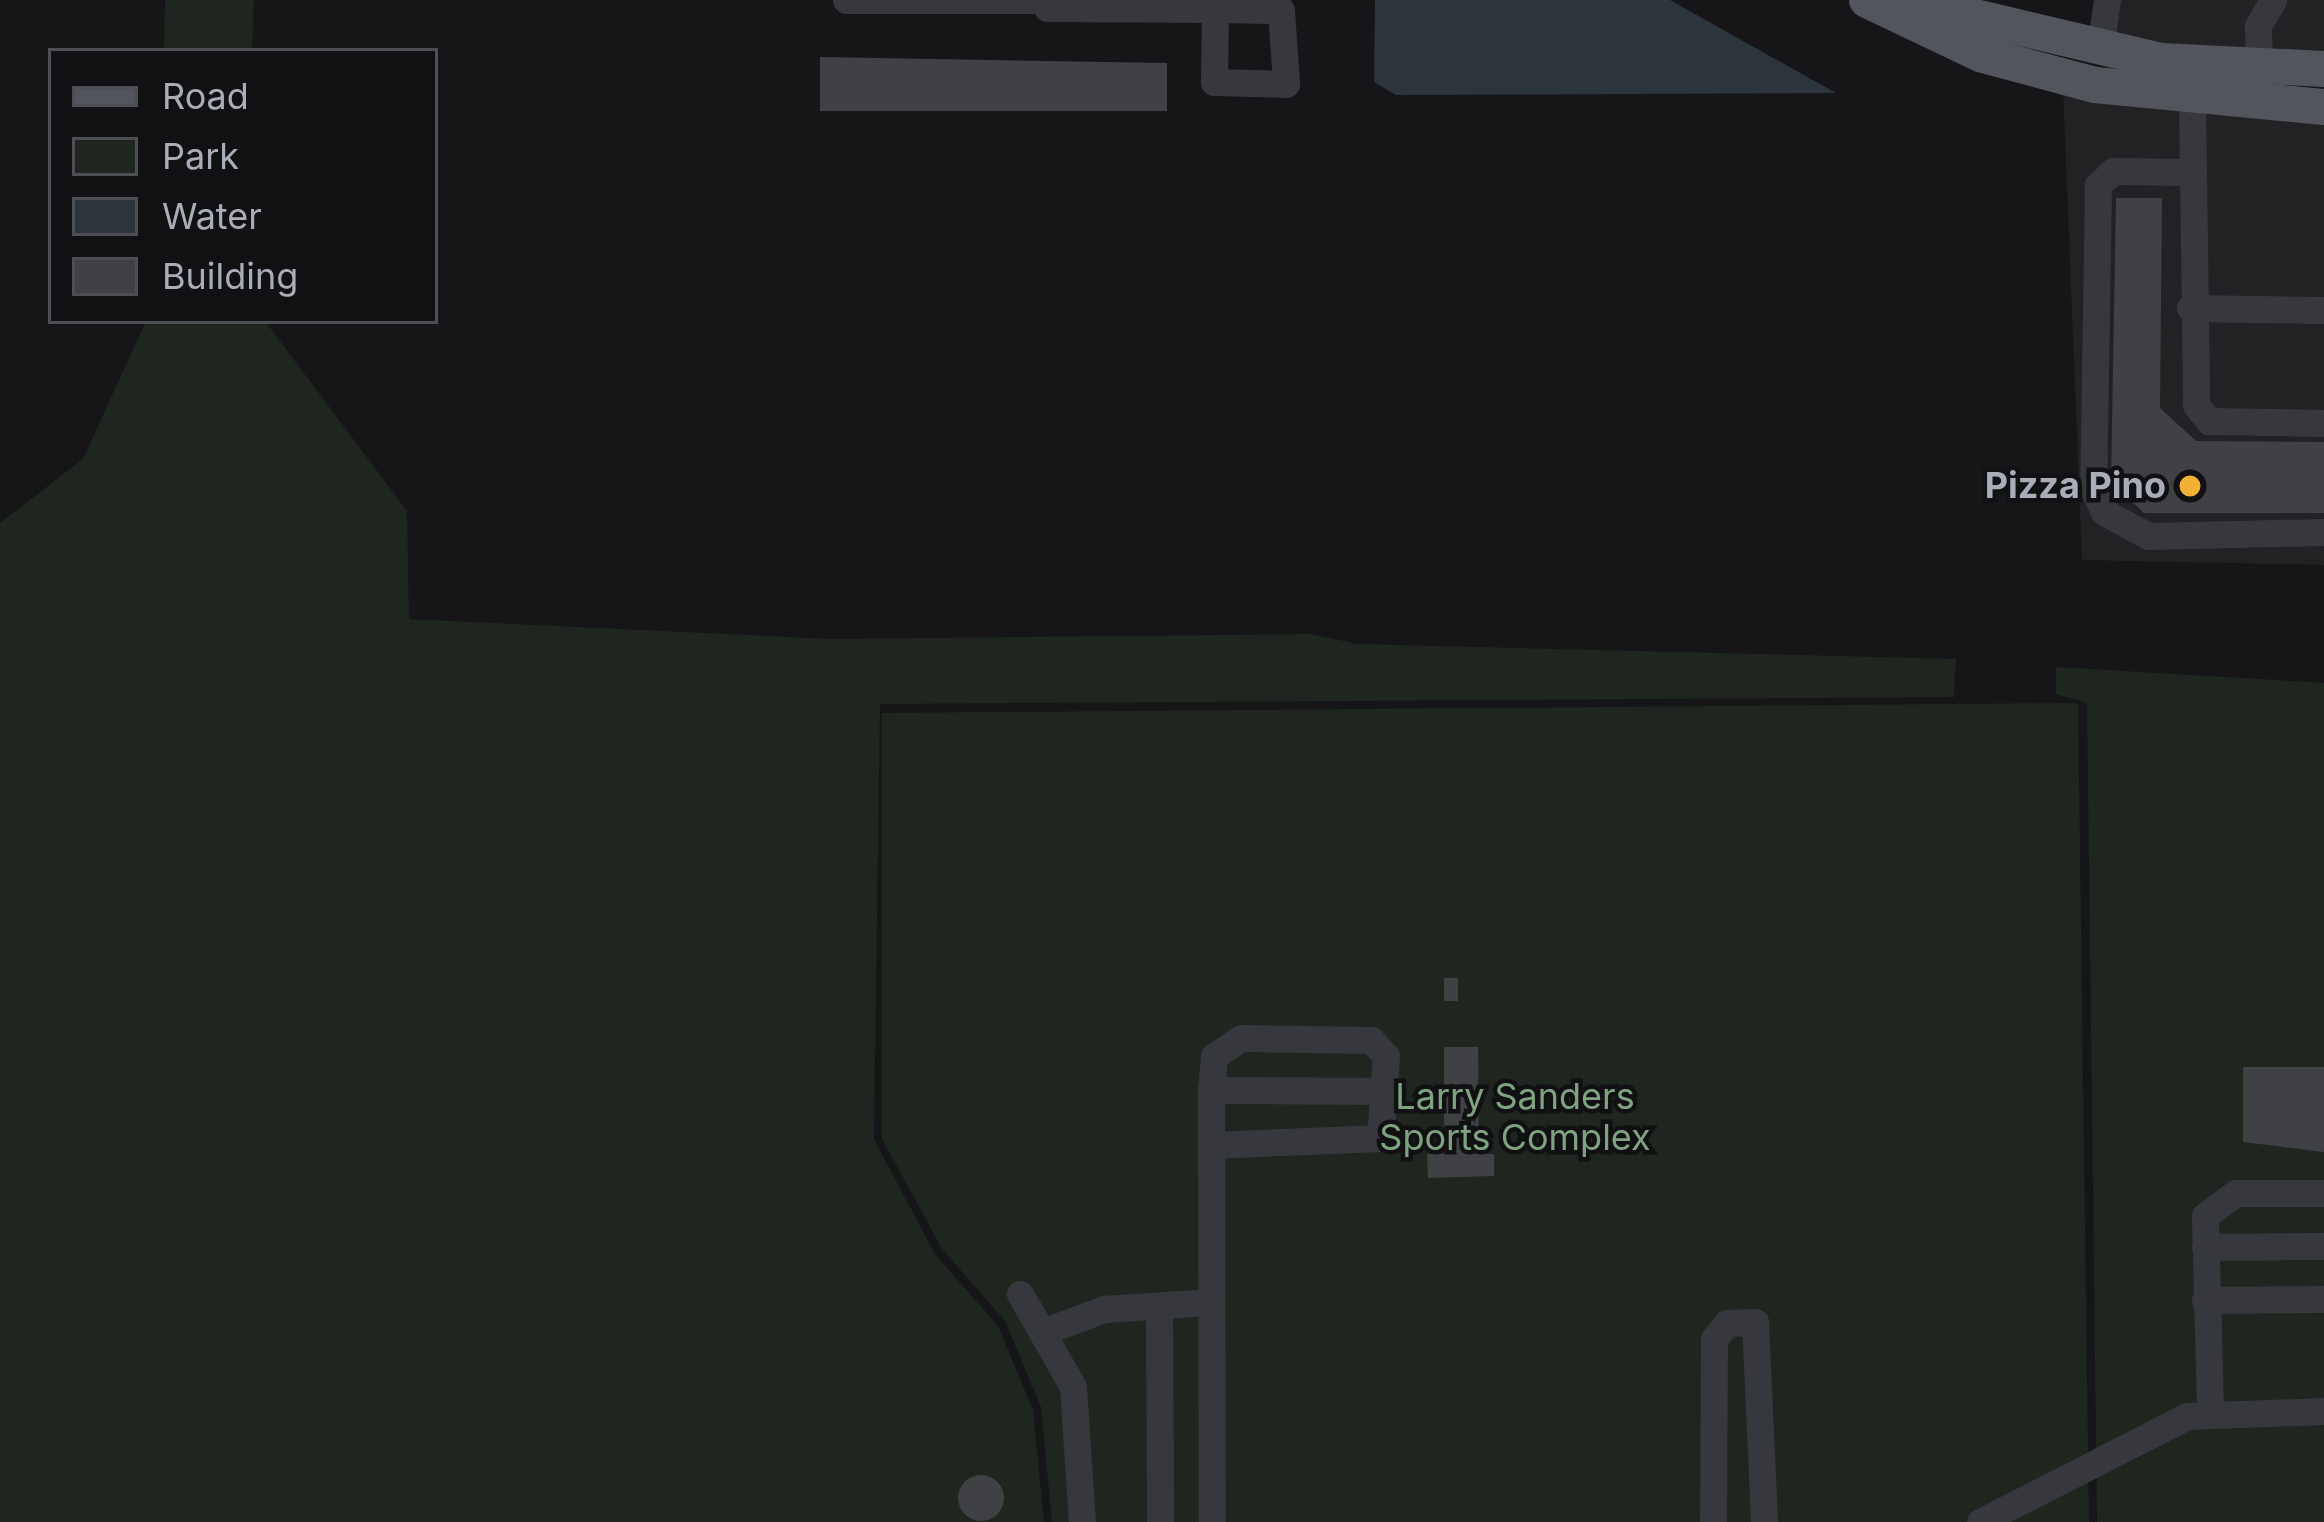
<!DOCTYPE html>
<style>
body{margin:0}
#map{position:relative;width:2324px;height:1522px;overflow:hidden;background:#161618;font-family:Inter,sans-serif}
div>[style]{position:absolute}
.built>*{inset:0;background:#222225}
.green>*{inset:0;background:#1e261f}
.water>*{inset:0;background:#2c353c}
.building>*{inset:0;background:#404145}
.round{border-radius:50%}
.minor>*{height:27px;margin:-13.5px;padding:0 13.5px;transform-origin:13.5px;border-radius:13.5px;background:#37383d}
.major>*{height:36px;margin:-18px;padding:0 18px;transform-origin:18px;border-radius:18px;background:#53555c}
.dots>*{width:33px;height:33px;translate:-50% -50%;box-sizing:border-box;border:6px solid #111113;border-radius:50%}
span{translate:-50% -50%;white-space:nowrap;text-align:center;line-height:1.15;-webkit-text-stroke:9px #111113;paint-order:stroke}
.poi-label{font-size:36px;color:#a8adb8;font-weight:700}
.right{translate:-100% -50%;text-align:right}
.park-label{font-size:36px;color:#7fa381}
.legend{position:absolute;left:48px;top:48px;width:390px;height:276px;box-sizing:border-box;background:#111113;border:3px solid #4d4f55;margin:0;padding:15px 21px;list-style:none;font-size:36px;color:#a8adb8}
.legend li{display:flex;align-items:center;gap:24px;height:60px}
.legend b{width:60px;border:3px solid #4d4f55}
</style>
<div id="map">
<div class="built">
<div style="clip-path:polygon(2111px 0,2324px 0,2324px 58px,2111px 40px)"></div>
<div style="clip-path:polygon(2063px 88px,2212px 115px,2324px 118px,2324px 565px,2082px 560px)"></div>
</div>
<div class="green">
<div style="clip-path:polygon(165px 0,254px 0,252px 51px,164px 51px)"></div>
<div style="clip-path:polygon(146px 321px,265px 321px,407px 511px,409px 619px,830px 639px,1310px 634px,1358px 644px,1956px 659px,1954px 697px,880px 704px,874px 1139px,935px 1254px,998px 1326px,1033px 1410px,1044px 1522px,0 1522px,0 523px,83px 459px)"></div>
<div style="clip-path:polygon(2056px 667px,2324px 683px,2324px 1522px,2097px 1522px,2087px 703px,2056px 694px)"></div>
<div style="clip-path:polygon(2078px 703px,2089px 1522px,1052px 1522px,1041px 1407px,1005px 1321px,942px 1249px,882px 1139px,882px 713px)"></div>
</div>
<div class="water">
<div style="clip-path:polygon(1375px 0,1670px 0,1836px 93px,1396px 95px,1374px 82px)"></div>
</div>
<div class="building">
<div style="clip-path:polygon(820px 57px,1167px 63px,1167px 111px,820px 111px)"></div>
<div style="clip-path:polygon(2116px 198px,2162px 198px,2160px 408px,2196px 441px,2324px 442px,2324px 513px,2144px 513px,2111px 482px)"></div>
<div style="clip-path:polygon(1444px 978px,1458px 978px,1458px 1001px,1444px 1001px)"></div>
<div style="clip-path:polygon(1444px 1047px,1478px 1047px,1479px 1154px,1494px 1154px,1494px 1176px,1428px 1178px,1427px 1154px,1444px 1154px)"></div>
<div style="clip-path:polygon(2243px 1067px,2324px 1067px,2324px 1152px,2243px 1142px)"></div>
<div class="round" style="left:958px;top:1475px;width:46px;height:46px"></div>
</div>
<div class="minor">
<div style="left:846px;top:0;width:200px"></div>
<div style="left:1047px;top:8px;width:168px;rotate:0.3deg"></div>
<div style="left:1215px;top:9px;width:66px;rotate:0.9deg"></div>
<div style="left:1281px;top:10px;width:74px;rotate:86.1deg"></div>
<div style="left:1286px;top:84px;width:72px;rotate:-178.4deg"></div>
<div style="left:1214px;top:82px;width:73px;rotate:-89.2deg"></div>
<div style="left:2100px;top:49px;width:49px;rotate:-81.9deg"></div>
<div style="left:2259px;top:68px;width:42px;rotate:-91.4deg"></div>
<div style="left:2258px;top:26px;width:30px;rotate:-60deg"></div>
<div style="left:2192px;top:102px;width:303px;rotate:89.2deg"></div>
<div style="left:2196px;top:405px;width:21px;rotate:51deg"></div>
<div style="left:2209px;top:421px;width:115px;rotate:1deg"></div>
<div style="left:2190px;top:172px;width:77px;rotate:-179.3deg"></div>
<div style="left:2113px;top:171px;width:21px;rotate:137deg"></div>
<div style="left:2098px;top:185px;width:303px;rotate:90.9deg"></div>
<div style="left:2093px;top:488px;width:26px;rotate:65deg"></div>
<div style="left:2104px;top:512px;width:50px;rotate:28.6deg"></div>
<div style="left:2148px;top:536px;width:176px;rotate:-1.3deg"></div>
<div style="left:2190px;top:308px;width:134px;rotate:0.9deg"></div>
<div style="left:1211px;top:1090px;width:176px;rotate:0.3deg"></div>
<div style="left:1211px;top:1145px;width:169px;rotate:-2.4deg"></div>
<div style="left:1380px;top:1138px;width:82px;rotate:-85.8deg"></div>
<div style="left:1386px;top:1056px;width:22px;rotate:-133deg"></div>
<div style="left:1371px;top:1040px;width:130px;rotate:-179.1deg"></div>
<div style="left:1241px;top:1038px;width:32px;rotate:146deg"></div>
<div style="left:1214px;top:1056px;width:34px;rotate:95deg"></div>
<div style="left:1211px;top:1090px;width:432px;rotate:89.9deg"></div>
<div style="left:2205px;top:1247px;width:119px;rotate:-0.5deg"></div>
<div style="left:1020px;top:1294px;width:107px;rotate:60.3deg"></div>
<div style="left:1073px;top:1387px;width:135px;rotate:86.2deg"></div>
<div style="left:2205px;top:1300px;width:119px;rotate:-0.5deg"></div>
<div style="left:1159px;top:1309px;width:213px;rotate:89.7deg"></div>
<div style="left:1048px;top:1330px;width:60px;rotate:-20.6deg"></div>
<div style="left:1104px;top:1309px;width:106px;rotate:-3.8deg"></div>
<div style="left:2210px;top:1409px;width:193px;rotate:-91.5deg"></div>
<div style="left:2205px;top:1216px;width:39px;rotate:-37deg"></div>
<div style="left:2236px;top:1193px;width:88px"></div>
<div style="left:1713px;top:1522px;width:183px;rotate:-89.7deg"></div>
<div style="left:1714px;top:1339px;width:21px;rotate:-51deg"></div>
<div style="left:1727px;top:1323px;width:28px;rotate:-2deg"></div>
<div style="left:1755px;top:1322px;width:200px;rotate:87.4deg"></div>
<div style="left:1980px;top:1522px;width:233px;rotate:-27.1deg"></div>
<div style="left:2187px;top:1416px;width:137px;rotate:-2.1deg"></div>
</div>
<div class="major">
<div style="left:1867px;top:0;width:125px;rotate:25.5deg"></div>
<div style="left:1980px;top:54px;width:119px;rotate:15.1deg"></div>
<div style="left:2095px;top:85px;width:230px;rotate:5.5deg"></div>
<div style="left:1903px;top:0;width:266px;rotate:13.3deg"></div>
<div style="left:2162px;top:61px;width:162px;rotate:2.8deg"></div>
</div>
<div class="dots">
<div style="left:2190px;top:486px;background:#f2b134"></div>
</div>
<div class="poi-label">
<span class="right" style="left:2166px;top:486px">Pizza Pino</span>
</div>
<div class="park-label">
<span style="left:1515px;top:1117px">Larry Sanders<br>Sports Complex</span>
</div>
<ul class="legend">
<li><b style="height:15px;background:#53555c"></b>Road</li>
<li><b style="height:33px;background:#1e261f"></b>Park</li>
<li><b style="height:33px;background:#2c353c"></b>Water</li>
<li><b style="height:33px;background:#404145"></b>Building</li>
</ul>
</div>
